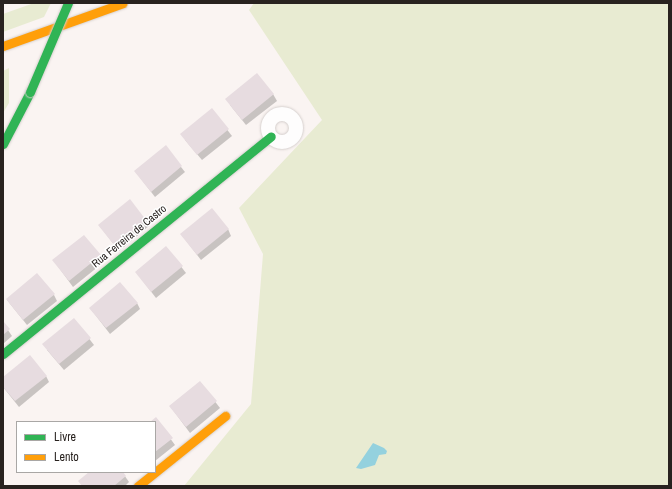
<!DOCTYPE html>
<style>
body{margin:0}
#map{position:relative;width:672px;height:489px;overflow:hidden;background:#faf4f2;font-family:"Archivo Narrow",sans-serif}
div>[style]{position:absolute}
.green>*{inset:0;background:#e8ebd2}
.water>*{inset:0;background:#94d1de}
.shadow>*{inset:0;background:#0003}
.building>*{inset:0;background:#e7dce0}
.roads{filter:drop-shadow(0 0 1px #d6d0ce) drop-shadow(0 0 1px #d6d0ce)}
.street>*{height:14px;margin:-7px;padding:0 7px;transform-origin:7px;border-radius:7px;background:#fefdfd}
.street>.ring{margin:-7px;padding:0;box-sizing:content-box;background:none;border:14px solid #fefdfd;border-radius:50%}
.fast>*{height:9px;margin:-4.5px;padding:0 4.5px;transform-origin:4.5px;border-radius:4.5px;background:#30b455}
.slow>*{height:9px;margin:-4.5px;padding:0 4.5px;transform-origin:4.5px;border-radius:4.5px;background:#ff9f0a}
.bridges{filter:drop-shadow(0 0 1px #d6d0ce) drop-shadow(0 0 1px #d6d0ce)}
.fast-bridge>*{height:9px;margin:-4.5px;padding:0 4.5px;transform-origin:4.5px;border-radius:4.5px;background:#30b455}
span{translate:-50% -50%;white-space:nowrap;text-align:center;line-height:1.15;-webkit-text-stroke:3px #fff;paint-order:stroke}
.street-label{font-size:11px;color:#28221f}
.frame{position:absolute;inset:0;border:4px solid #28221f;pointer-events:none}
.legend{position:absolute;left:16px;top:421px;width:140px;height:52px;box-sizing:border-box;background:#fff;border:1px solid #a9a7a5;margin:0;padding:5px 7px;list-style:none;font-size:12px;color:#28221f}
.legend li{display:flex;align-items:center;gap:8px;height:20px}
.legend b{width:20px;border:1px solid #a9a7a5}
</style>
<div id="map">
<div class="green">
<div style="clip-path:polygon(34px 3px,51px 3px,44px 17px,3px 32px,3px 14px)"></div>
<div style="clip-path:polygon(254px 3px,669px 3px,669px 486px,184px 486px,251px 404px,263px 254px,239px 208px,322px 120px,249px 10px)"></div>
<div style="clip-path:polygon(9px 68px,9px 103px,3px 113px,3px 71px)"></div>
</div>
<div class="water">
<div style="clip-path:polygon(373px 443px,384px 448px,387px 451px,386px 454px,379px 455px,375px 465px,361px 469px,356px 468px)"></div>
</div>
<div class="shadow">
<div style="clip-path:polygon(273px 94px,277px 101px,246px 125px,230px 105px)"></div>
<div style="clip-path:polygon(212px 110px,232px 136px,202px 160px,185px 140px)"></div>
<div style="clip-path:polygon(165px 147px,185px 172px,155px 197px,135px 171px)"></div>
<div style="clip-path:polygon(146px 220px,149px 226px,119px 251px,99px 225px)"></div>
<div style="clip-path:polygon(228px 229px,231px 236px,201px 260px,181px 234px)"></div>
<div style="clip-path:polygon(84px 236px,104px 262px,73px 287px,54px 261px)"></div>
<div style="clip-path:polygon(166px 247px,186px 273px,156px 298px,136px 272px)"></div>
<div style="clip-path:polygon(54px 295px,57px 301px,27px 325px,7px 300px)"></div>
<div style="clip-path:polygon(137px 303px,140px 309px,110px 334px,90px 308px)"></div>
<div style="clip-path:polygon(74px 319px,94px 345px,64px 370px,47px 350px)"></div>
<div style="clip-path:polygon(3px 323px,12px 336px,3px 344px)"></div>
<div style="clip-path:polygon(46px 376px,49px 382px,19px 407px,3px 387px,3px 378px)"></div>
<div style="clip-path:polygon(200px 382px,220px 408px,190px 433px,170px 406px)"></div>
<div style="clip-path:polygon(156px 419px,175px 445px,155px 461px,155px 422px,152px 422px)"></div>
<div style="clip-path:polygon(90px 472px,122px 472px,129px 482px,125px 486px,82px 486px)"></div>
</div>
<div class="building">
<div style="clip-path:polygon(257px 73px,274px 94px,242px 120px,225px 99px)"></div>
<div style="clip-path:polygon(212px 108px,229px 129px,197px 155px,180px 134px)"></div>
<div style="clip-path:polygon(166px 145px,182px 166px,151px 192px,134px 171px)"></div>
<div style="clip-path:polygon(130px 199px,146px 220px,115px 246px,98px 225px)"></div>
<div style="clip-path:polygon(212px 208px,229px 229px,197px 255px,180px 234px)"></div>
<div style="clip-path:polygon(84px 235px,101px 255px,69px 281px,52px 260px)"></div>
<div style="clip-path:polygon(166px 246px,183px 266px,151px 292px,135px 272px)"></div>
<div style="clip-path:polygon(37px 273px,55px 294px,23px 320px,6px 299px)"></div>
<div style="clip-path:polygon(120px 282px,138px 303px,106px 328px,89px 308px)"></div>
<div style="clip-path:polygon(74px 318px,91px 338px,59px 364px,42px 344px)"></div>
<div style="clip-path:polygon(3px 321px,10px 329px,3px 335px)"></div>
<div style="clip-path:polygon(30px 355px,47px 376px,15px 401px,3px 387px,3px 377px)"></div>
<div style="clip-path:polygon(200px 381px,217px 401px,186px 427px,169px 406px)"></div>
<div style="clip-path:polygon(156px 417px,173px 438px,155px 452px,155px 422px,150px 422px)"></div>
<div style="clip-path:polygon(89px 472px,123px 472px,126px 476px,114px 486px,82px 486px,78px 481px)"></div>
</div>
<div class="roads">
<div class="street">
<div class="ring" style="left:268px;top:114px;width:14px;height:14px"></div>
</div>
<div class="fast">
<div style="left:3px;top:144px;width:59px;rotate:-62.6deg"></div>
<div style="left:3px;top:354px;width:345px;rotate:-39.1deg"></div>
</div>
<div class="slow">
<div style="left:3px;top:46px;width:127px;rotate:-19.7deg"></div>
<div style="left:138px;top:486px;width:112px;rotate:-38.8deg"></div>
</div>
</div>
<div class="bridges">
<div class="fast-bridge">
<div style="left:30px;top:92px;width:97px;rotate:-66.9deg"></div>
</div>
</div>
<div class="street-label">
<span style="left:129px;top:236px;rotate:-39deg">Rua Ferreira de Castro</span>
</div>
<div class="frame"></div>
<ul class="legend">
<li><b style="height:5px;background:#30b455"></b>Livre</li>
<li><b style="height:5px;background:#ff9f0a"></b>Lento</li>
</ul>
</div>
